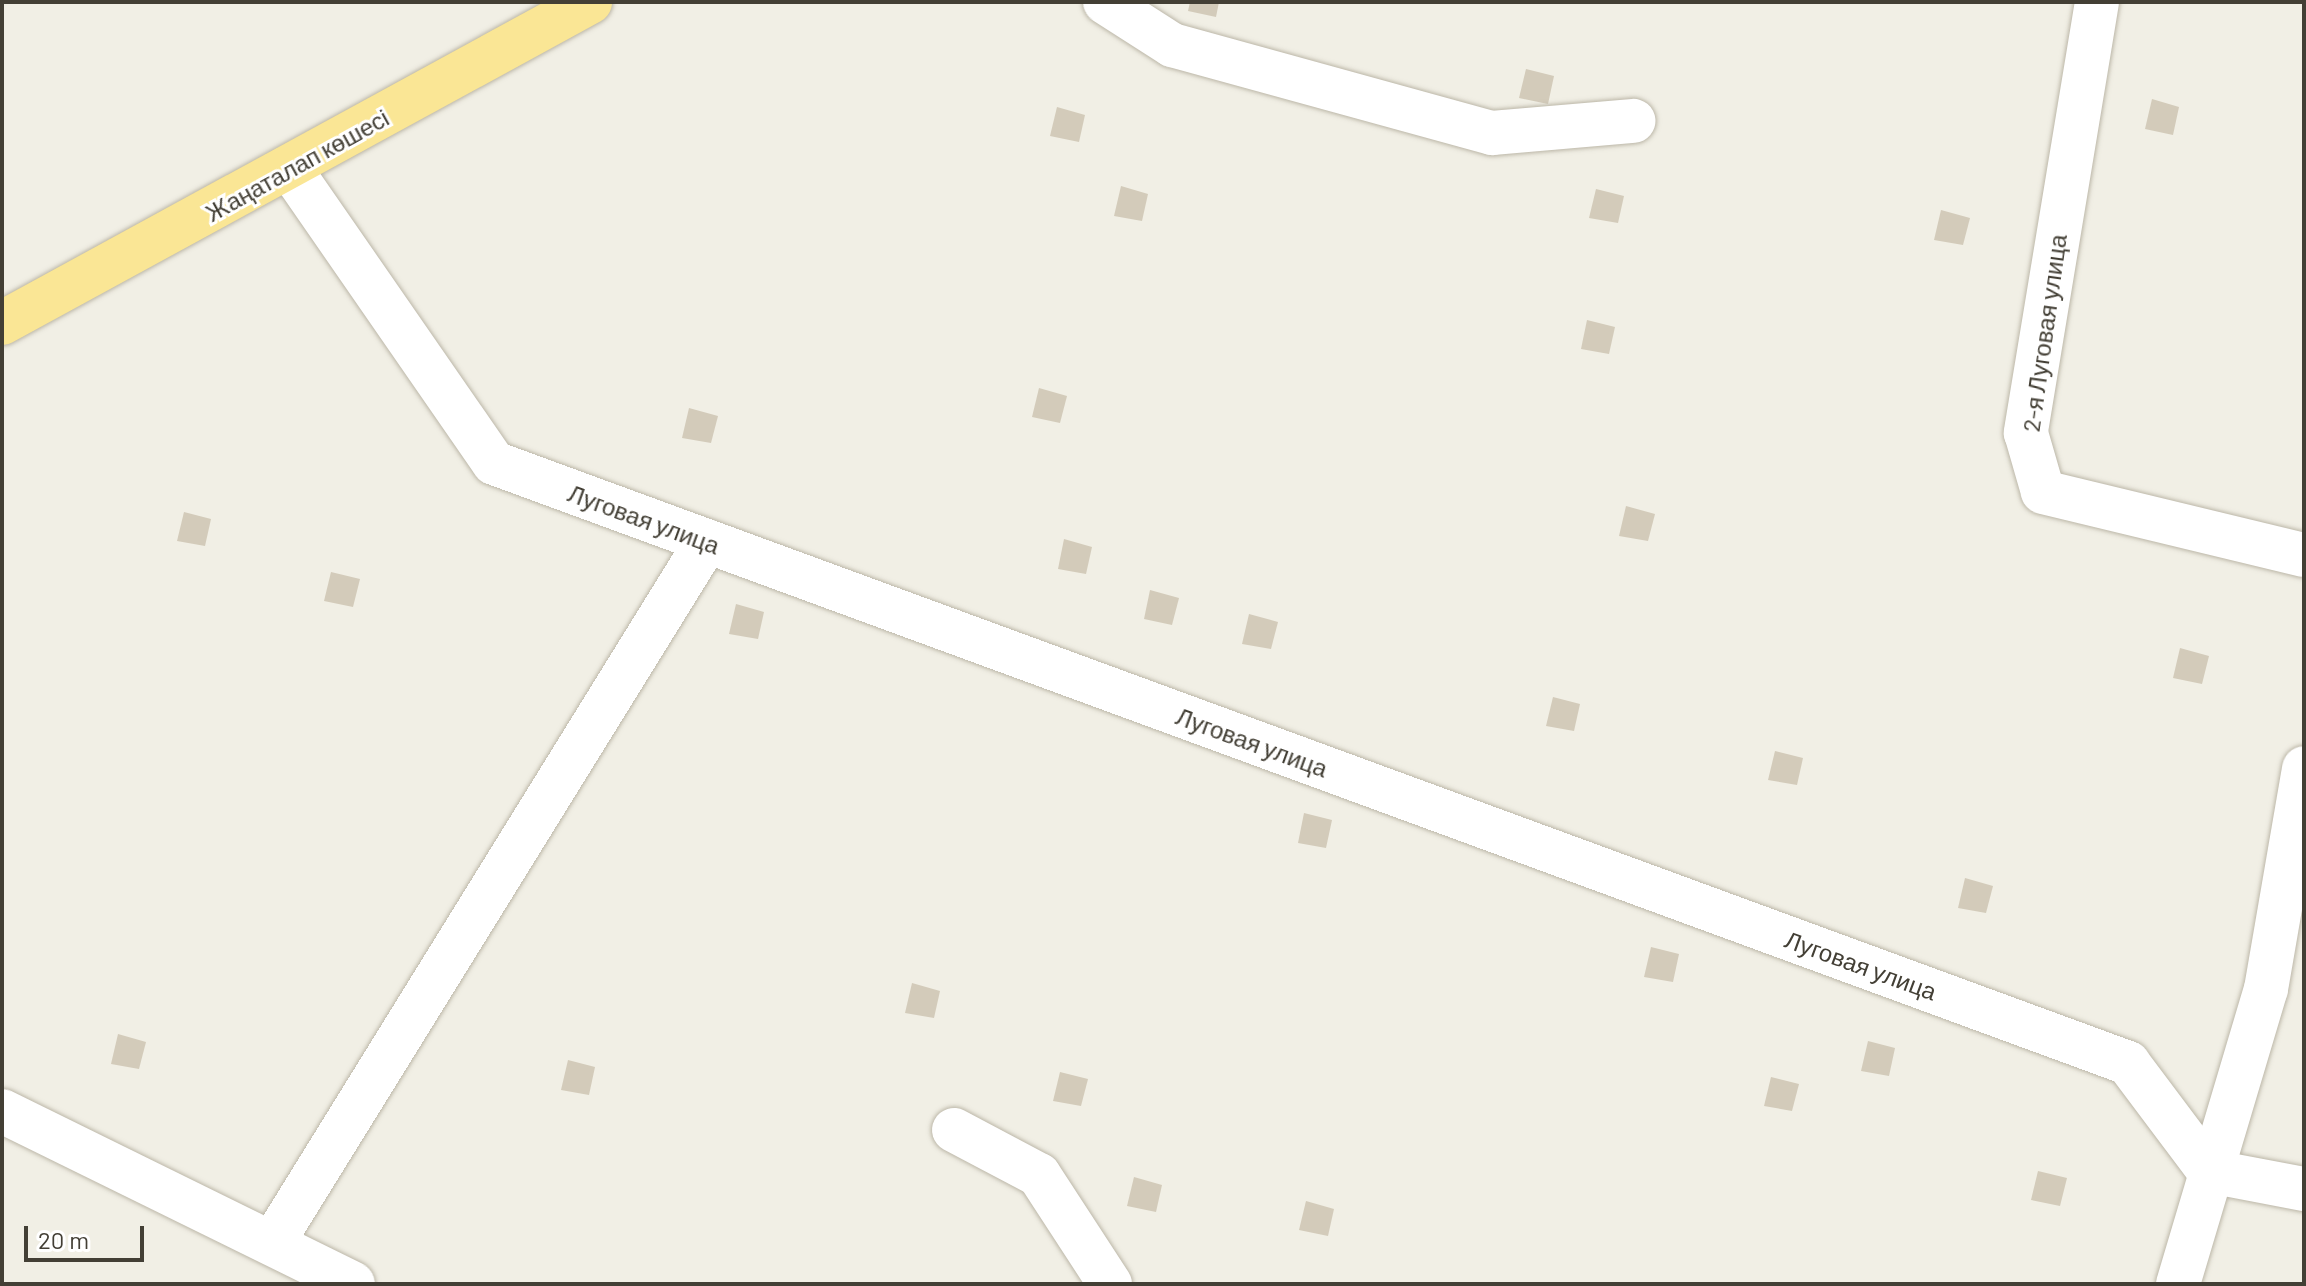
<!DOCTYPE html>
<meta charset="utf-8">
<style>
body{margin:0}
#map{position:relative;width:2306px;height:1286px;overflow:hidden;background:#f1efe5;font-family:Barlow,sans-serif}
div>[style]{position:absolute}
.building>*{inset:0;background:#d3cbba}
.roads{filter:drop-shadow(0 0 2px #bcb7a8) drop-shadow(0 0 2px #bcb7a8)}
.minor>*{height:44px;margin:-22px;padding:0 22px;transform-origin:22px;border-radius:22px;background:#fff}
.major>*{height:44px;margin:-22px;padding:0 22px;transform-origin:22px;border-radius:22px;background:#fae695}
span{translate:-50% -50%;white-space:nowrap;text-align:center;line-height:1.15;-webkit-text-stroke:6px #fff;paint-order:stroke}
.street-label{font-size:24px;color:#433f35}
.frame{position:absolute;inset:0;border:4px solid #433f35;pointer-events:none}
.scale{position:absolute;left:24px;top:1226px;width:120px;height:36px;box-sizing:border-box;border:4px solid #433f35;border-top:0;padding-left:10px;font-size:24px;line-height:28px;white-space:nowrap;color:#433f35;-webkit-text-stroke:6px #fff;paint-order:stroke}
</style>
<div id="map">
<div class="building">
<div style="clip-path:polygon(1190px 2px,1219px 2px,1216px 17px,1188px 11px)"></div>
<div style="clip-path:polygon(1526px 69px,1554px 76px,1548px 104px,1519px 98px)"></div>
<div style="clip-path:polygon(2152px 99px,2179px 107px,2173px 135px,2145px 129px)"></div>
<div style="clip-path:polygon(1057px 107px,1085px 115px,1079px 142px,1050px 136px)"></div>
<div style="clip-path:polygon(1121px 186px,1148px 194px,1142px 221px,1114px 216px)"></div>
<div style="clip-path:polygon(1596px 189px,1624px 196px,1618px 223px,1589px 218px)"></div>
<div style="clip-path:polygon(1941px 210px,1970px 218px,1963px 245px,1934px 240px)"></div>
<div style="clip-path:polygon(1587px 320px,1615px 327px,1609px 354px,1581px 349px)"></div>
<div style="clip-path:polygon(1039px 388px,1067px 396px,1060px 423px,1032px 417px)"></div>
<div style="clip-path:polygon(689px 408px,718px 416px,711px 443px,682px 438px)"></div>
<div style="clip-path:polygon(1626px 506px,1655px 514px,1648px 541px,1619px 536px)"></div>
<div style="clip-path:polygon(184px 512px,211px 519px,205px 546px,177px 541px)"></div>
<div style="clip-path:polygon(1064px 539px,1092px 547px,1086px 574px,1058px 569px)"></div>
<div style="clip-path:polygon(331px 572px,360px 579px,353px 607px,324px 601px)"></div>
<div style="clip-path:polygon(1150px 590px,1179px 598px,1172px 625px,1144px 619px)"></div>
<div style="clip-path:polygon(736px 604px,764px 612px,758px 639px,729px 634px)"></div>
<div style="clip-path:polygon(1249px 614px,1278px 622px,1271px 649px,1242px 644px)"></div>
<div style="clip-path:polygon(2180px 648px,2209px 656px,2202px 684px,2173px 678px)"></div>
<div style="clip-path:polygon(1553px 697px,1580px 704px,1574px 731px,1546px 726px)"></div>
<div style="clip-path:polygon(1775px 751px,1803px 758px,1797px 785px,1768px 780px)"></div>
<div style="clip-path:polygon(1304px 813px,1332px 820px,1326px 848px,1298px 843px)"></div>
<div style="clip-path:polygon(1965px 878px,1993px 886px,1986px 913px,1958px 908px)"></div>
<div style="clip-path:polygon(1651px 947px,1679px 954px,1673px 982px,1644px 977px)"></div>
<div style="clip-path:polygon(912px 983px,940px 991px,934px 1018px,905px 1013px)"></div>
<div style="clip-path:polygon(118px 1034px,146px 1042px,139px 1069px,111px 1064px)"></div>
<div style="clip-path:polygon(1868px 1041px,1895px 1048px,1889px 1076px,1861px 1071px)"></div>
<div style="clip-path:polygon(568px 1060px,595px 1067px,589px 1095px,561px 1090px)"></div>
<div style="clip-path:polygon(1060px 1072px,1088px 1079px,1081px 1106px,1053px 1101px)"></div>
<div style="clip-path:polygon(1771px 1077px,1799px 1084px,1792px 1111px,1764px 1106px)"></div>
<div style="clip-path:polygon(2038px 1171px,2067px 1178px,2060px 1206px,2031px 1200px)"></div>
<div style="clip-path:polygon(1134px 1177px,1162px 1185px,1156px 1212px,1127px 1206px)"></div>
<div style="clip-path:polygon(1306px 1201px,1334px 1209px,1328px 1236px,1299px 1230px)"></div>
</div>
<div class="roads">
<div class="minor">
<div style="left:1105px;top:2px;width:80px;rotate:32.7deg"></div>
<div style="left:1172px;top:45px;width:332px;rotate:15.4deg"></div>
<div style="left:1492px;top:133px;width:142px;rotate:-4.9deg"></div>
<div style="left:2097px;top:2px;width:437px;rotate:99.4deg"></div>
<div style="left:2026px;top:433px;width:61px;rotate:73.9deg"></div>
<div style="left:2043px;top:492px;width:268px;rotate:13.6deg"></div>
<div style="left:291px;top:170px;width:356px;rotate:55.3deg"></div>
<div style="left:494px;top:463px;width:1741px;rotate:20.16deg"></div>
<div style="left:2128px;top:1063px;width:135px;rotate:53.1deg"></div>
<div style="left:2209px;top:1171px;width:97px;rotate:10.7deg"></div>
<div style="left:2px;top:1111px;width:391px;rotate:26.2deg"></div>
<div style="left:954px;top:1130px;width:96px;rotate:27.9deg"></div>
<div style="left:1039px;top:1175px;width:130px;rotate:56.9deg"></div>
<div style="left:273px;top:1242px;width:824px;rotate:-58.24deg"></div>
<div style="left:2178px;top:1284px;width:308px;rotate:-73.4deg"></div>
<div style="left:2266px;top:989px;width:224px;rotate:-80.2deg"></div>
</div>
<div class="major">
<div style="left:2px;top:323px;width:670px;rotate:-28.63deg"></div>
</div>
</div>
<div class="street-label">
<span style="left:297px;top:165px;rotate:-29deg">Жаңаталап көшесі</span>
<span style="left:2044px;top:333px;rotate:-82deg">2-я Луговая улица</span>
<span style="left:644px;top:519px;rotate:20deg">Луговая улица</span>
<span style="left:1252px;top:742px;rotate:20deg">Луговая улица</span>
<span style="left:1861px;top:965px;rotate:20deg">Луговая улица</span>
</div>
<div class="frame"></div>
<div class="scale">20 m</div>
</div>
